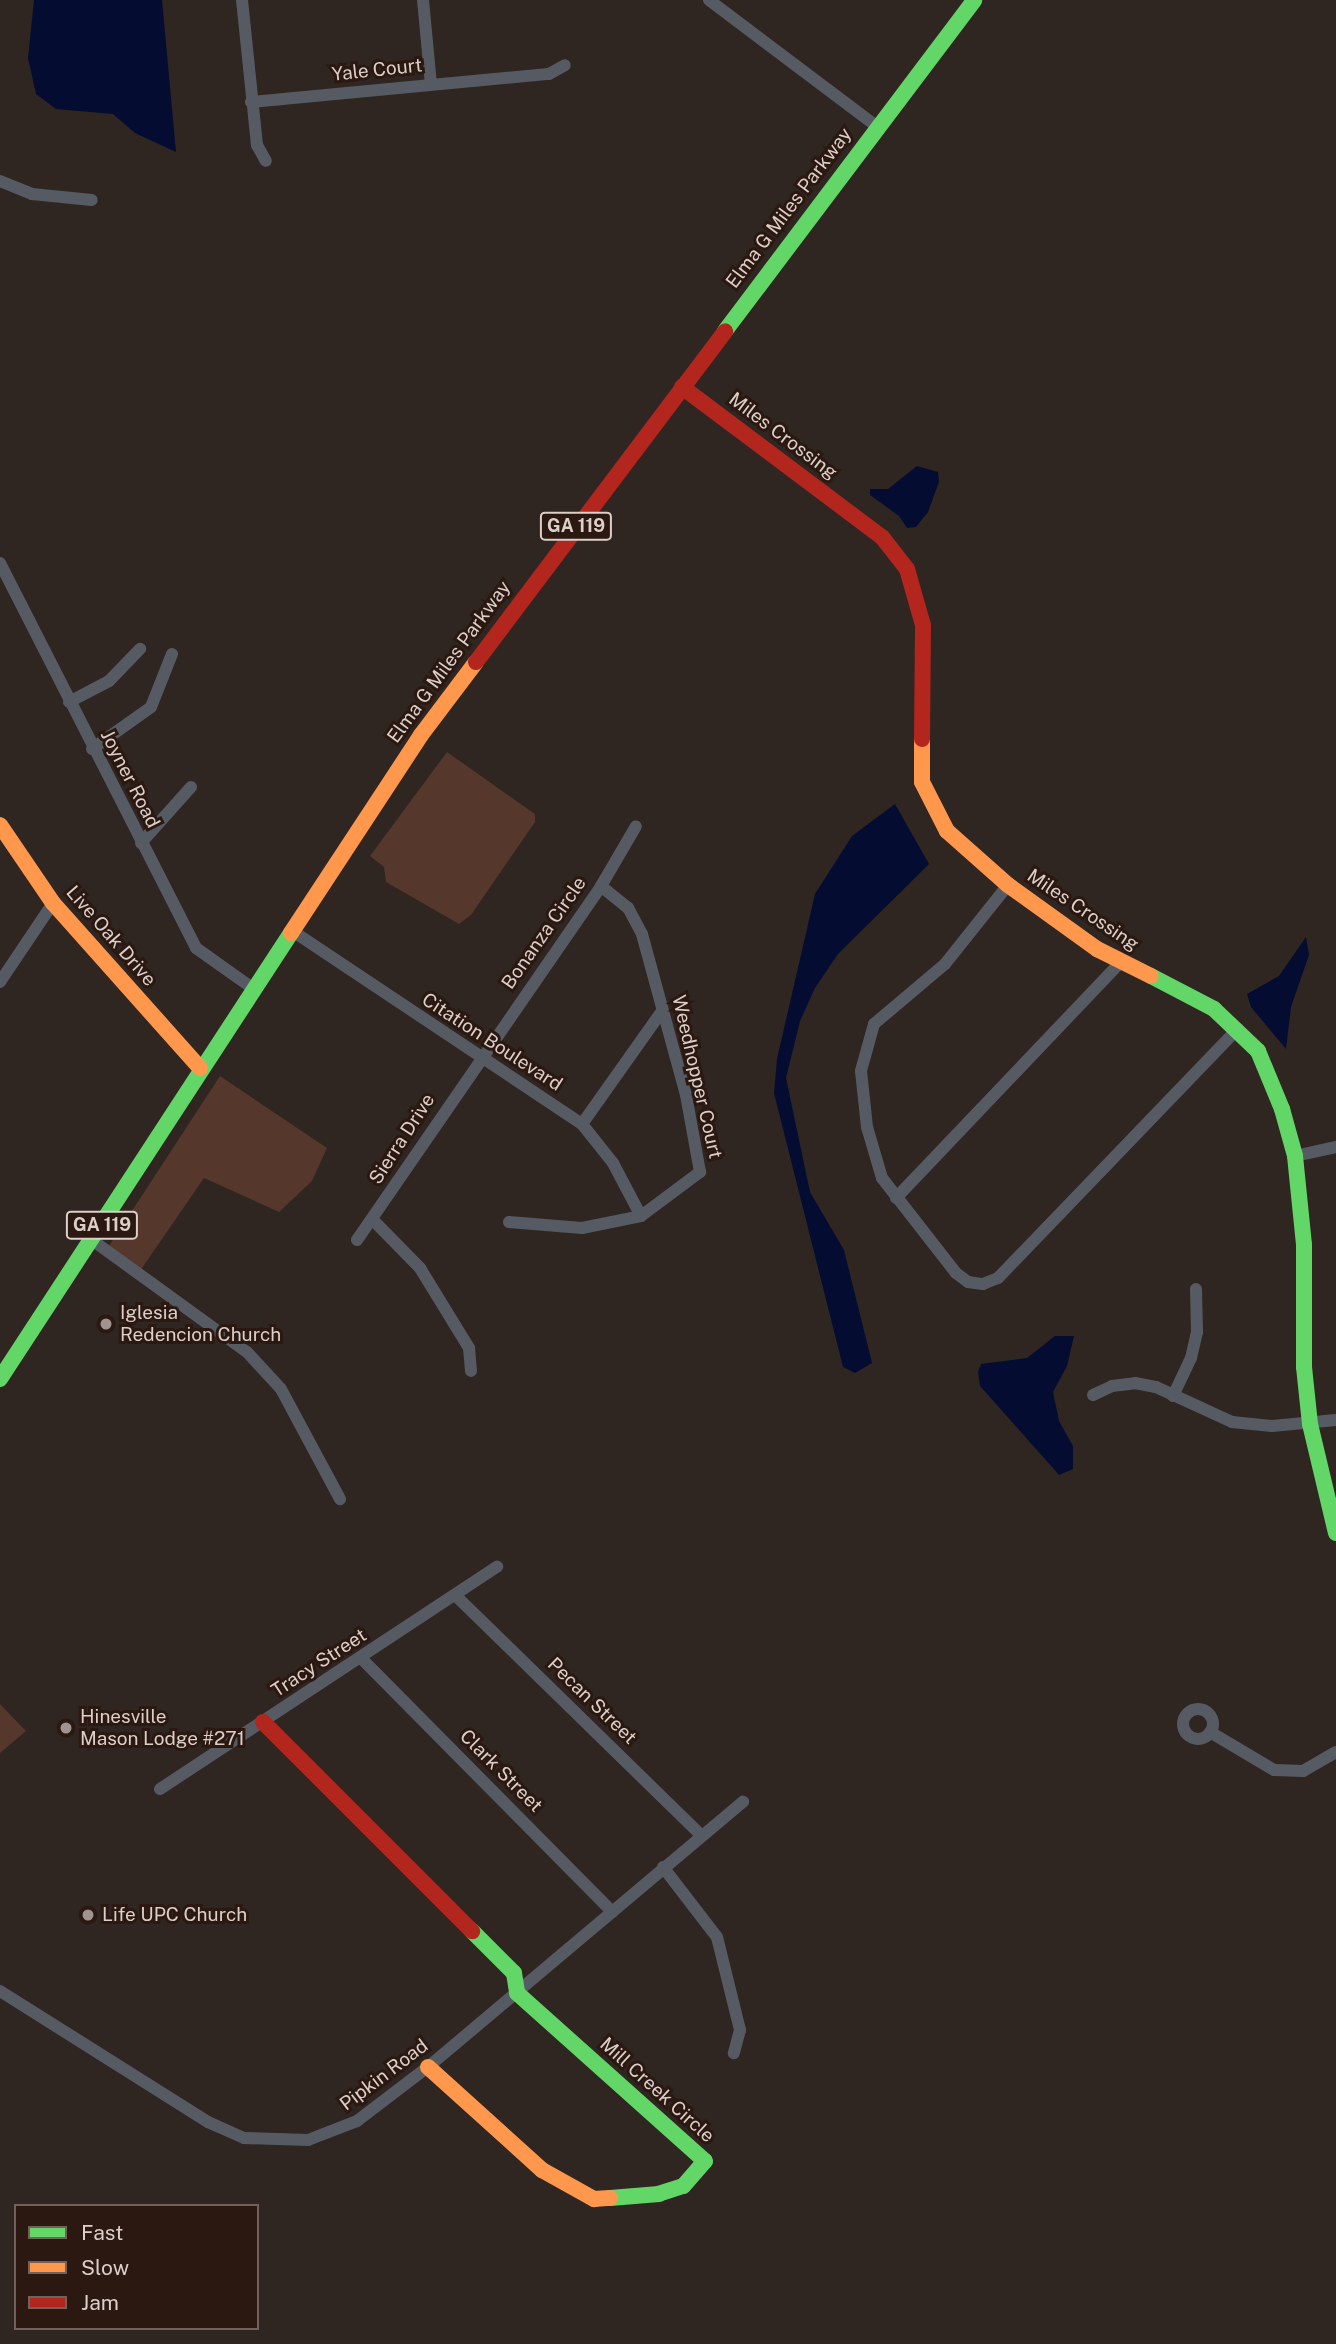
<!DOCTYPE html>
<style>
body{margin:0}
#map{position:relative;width:1336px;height:2344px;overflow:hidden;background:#2f2521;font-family:"Public Sans",sans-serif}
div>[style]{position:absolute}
.green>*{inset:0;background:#55372b}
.water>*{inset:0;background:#040d31}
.street>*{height:12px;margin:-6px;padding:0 6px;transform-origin:6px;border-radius:6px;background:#565b63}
.street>.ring{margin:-6px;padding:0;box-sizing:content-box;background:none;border:12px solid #565b63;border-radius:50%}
.fast>*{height:16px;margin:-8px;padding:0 8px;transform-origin:8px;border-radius:8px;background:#63d668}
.slow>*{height:16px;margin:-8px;padding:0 8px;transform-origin:8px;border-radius:8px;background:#ff974d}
.jam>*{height:16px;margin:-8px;padding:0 8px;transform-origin:8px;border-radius:8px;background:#b3261e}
.dots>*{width:19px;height:19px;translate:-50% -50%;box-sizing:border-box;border:4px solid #2b1811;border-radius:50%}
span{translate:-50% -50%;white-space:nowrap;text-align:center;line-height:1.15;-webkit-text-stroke:6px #2b1811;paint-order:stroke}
.shield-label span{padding:2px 5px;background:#2b1811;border:2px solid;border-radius:5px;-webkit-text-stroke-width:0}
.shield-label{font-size:18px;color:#dccfca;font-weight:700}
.street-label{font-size:19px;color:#dccfca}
.poi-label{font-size:19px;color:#dccfca}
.left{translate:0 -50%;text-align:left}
.legend{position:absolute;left:14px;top:2204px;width:245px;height:126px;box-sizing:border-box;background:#2b1811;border:2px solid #72615b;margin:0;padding:9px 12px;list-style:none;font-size:21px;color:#dccfca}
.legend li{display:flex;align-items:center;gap:14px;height:35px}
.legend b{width:35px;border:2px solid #72615b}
</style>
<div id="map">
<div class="green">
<div style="clip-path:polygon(447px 752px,535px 814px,535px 822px,471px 915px,459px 924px,386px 882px,384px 867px,370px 856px)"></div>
<div style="clip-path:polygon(220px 1076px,327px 1148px,312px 1181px,279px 1212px,204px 1178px,140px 1271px,109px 1246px)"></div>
<div style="clip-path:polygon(0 1704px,26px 1731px,0 1753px)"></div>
</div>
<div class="water">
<div style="clip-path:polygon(34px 0,162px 0,176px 152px,135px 133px,113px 114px,56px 109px,36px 94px,28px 58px)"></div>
<div style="clip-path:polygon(917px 466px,938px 472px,939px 482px,928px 512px,916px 527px,907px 528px,899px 516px,870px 495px,870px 489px,888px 489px)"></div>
<div style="clip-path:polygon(895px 804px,929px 864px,838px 954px,815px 988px,800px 1021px,786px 1078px,810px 1192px,844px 1250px,872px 1363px,855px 1373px,843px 1367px,774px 1093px,777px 1059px,815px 894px,852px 836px)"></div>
<div style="clip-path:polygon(1306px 937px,1309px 955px,1291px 1007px,1286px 1049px,1251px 1007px,1247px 994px,1279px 976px)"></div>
<div style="clip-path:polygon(1055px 1336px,1074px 1336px,1067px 1366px,1053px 1392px,1059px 1421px,1073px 1446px,1073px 1469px,1059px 1475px,980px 1386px,978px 1372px,981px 1364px,1027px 1358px)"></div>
</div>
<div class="street">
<div style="left:242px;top:0;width:146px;rotate:84.1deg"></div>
<div style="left:257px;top:145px;width:18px;rotate:61deg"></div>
<div style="left:423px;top:0;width:84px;rotate:84.6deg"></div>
<div style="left:709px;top:0;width:209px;rotate:37deg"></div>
<div style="left:251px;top:102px;width:299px;rotate:-5.4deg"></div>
<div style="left:549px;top:74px;width:18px;rotate:-29deg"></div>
<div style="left:0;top:181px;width:35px;rotate:22deg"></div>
<div style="left:32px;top:194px;width:60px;rotate:5.7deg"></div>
<div style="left:0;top:563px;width:432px;rotate:63deg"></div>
<div style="left:196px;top:948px;width:71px;rotate:35.3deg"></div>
<div style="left:69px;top:702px;width:45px;rotate:-27.7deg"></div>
<div style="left:109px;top:681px;width:45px;rotate:-45.9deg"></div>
<div style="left:92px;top:749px;width:72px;rotate:-35.4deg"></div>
<div style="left:151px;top:707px;width:57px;rotate:-68.4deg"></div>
<div style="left:141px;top:843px;width:75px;rotate:-48.2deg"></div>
<div style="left:1008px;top:885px;width:101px;rotate:128.6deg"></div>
<div style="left:945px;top:964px;width:93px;rotate:139.8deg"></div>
<div style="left:874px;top:1024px;width:49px;rotate:105.5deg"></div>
<div style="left:861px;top:1071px;width:56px;rotate:83.9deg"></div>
<div style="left:867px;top:1127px;width:53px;rotate:73.6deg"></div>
<div style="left:882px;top:1178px;width:120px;rotate:52.1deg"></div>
<div style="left:956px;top:1273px;width:15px;rotate:37deg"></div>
<div style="left:968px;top:1282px;width:15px;rotate:8deg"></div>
<div style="left:983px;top:1284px;width:16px;rotate:-22deg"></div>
<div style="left:998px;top:1278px;width:346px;rotate:-46.1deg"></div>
<div style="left:291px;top:930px;width:350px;rotate:33.7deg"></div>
<div style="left:582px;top:1124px;width:50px;rotate:51.5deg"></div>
<div style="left:613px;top:1163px;width:60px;rotate:62.2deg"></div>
<div style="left:0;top:982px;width:95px;rotate:-56.1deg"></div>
<div style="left:582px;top:1124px;width:138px;rotate:-54.7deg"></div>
<div style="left:1295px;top:1156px;width:42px;rotate:-12.4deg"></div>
<div style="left:896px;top:1198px;width:325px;rotate:-46.4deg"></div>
<div style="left:372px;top:1219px;width:69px;rotate:45.6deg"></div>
<div style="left:420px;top:1268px;width:94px;rotate:58.5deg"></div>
<div style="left:469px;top:1348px;width:23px;rotate:85deg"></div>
<div style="left:509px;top:1222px;width:73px;rotate:4.7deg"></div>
<div style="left:582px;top:1228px;width:60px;rotate:-11.5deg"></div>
<div style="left:641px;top:1216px;width:74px;rotate:-36.7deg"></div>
<div style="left:700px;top:1172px;width:78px;rotate:-100.3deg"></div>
<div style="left:686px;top:1095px;width:167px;rotate:-105.3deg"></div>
<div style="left:642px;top:934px;width:30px;rotate:-118deg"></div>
<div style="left:628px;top:908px;width:35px;rotate:-141deg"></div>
<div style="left:92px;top:1240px;width:191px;rotate:35.9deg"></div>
<div style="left:247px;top:1352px;width:50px;rotate:47.4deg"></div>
<div style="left:281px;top:1389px;width:125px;rotate:61.8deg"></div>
<div style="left:357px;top:1240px;width:430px;rotate:-55.4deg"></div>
<div style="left:601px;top:886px;width:69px;rotate:-59.7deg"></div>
<div style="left:1093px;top:1395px;width:21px;rotate:-25deg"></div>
<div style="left:1112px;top:1386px;width:23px;rotate:-7deg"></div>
<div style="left:1135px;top:1383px;width:21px;rotate:11deg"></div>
<div style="left:1156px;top:1387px;width:84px;rotate:24.7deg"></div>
<div style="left:1232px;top:1422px;width:40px;rotate:5.7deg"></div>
<div style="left:1272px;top:1426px;width:64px;rotate:-5.4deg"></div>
<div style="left:1173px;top:1396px;width:42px;rotate:-64.7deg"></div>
<div style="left:1191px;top:1358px;width:27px;rotate:-77deg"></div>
<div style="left:1197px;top:1332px;width:43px;rotate:-91.3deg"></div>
<div style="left:455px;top:1595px;width:344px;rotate:44.3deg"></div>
<div style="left:362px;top:1659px;width:356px;rotate:45.3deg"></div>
<div class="ring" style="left:1183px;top:1709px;width:18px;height:18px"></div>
<div style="left:1210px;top:1732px;width:74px;rotate:30.7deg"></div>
<div style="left:1274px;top:1770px;width:29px;rotate:2deg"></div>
<div style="left:1303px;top:1771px;width:38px;rotate:-30deg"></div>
<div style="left:160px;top:1789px;width:404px;rotate:-33.4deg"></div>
<div style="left:663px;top:1867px;width:88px;rotate:52.4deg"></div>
<div style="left:717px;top:1937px;width:96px;rotate:76.1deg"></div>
<div style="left:740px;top:2030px;width:24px;rotate:105deg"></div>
<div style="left:0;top:1991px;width:246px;rotate:32.2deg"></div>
<div style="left:208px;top:2122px;width:39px;rotate:24deg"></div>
<div style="left:244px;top:2138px;width:64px;rotate:1.8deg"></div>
<div style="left:308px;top:2140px;width:53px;rotate:-21.2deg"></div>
<div style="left:357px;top:2121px;width:89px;rotate:-37.3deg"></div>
<div style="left:428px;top:2067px;width:412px;rotate:-40.1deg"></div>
</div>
<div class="fast">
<div style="left:725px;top:331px;width:414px;rotate:-53deg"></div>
<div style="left:1151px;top:976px;width:71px;rotate:27.6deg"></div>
<div style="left:1214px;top:1009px;width:61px;rotate:43.7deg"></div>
<div style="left:1258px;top:1051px;width:63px;rotate:67.5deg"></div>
<div style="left:1282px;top:1109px;width:49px;rotate:74.5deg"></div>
<div style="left:1295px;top:1156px;width:89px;rotate:84.2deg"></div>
<div style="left:1304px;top:1245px;width:122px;rotate:90deg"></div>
<div style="left:1304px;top:1367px;width:57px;rotate:84deg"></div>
<div style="left:1310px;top:1424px;width:112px;rotate:76.6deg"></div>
<div style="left:0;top:1379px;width:533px;rotate:-56.88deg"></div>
<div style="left:472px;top:1931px;width:59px;rotate:45deg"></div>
<div style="left:514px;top:1973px;width:20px;rotate:81deg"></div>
<div style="left:517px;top:1993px;width:252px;rotate:41.8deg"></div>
<div style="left:705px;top:2161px;width:33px;rotate:131deg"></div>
<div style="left:683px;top:2186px;width:25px;rotate:162deg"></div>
<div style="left:659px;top:2194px;width:49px;rotate:175.3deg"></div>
</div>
<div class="slow">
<div style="left:922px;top:739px;width:43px;rotate:90deg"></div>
<div style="left:922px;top:782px;width:55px;rotate:63deg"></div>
<div style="left:947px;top:831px;width:81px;rotate:41.5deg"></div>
<div style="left:1008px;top:885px;width:110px;rotate:35.7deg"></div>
<div style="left:1097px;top:949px;width:60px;rotate:26.6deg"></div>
<div style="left:0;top:825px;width:94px;rotate:55.8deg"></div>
<div style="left:53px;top:903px;width:221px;rotate:48.3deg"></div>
<div style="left:291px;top:933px;width:237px;rotate:-56.7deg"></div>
<div style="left:421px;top:735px;width:91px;rotate:-53deg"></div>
<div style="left:428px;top:2067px;width:154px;rotate:42.1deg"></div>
<div style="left:542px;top:2170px;width:60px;rotate:29.1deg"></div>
<div style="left:594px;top:2199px;width:16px;rotate:-4deg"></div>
</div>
<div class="jam">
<div style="left:682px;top:387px;width:250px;rotate:36.9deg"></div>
<div style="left:882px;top:537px;width:41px;rotate:52deg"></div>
<div style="left:907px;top:569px;width:58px;rotate:74.1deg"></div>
<div style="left:923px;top:625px;width:114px;rotate:90.5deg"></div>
<div style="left:476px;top:662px;width:414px;rotate:-53deg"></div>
<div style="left:263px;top:1722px;width:296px;rotate:45deg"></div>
</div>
<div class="dots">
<div style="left:106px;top:1324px;background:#9f948f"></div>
<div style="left:66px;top:1728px;background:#9f948f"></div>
<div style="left:88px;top:1915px;background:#9f948f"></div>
</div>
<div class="shield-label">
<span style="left:576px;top:526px">GA 119</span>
<span style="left:102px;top:1225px">GA 119</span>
</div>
<div class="street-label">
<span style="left:377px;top:70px;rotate:-6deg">Yale Court</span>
<span style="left:789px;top:208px;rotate:-53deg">Elma G Miles Parkway</span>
<span style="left:783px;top:436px;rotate:37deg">Miles Crossing</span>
<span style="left:449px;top:662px;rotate:-54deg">Elma G Miles Parkway</span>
<span style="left:130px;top:779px;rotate:63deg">Joyner Road</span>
<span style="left:1083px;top:910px;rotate:34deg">Miles Crossing</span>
<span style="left:544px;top:933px;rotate:-55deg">Bonanza Circle</span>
<span style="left:111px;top:936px;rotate:49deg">Live Oak Drive</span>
<span style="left:492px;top:1042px;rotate:33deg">Citation Boulevard</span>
<span style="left:697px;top:1077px;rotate:77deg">Weedhopper Court</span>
<span style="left:402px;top:1139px;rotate:-57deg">Sierra Drive</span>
<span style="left:319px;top:1663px;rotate:-33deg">Tracy Street</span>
<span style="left:592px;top:1701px;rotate:44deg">Pecan Street</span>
<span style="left:501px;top:1771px;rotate:45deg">Clark Street</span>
<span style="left:384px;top:2075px;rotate:-37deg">Pipkin Road</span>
<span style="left:657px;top:2090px;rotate:42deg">Mill Creek Circle</span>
</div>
<div class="poi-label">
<span class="left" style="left:120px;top:1324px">Iglesia<br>Redencion Church</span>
<span class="left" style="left:80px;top:1728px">Hinesville<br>Mason Lodge #271</span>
<span class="left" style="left:102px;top:1915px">Life UPC Church</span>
</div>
<ul class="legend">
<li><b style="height:9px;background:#63d668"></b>Fast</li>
<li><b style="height:9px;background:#ff974d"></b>Slow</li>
<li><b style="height:9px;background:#b3261e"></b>Jam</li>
</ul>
</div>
